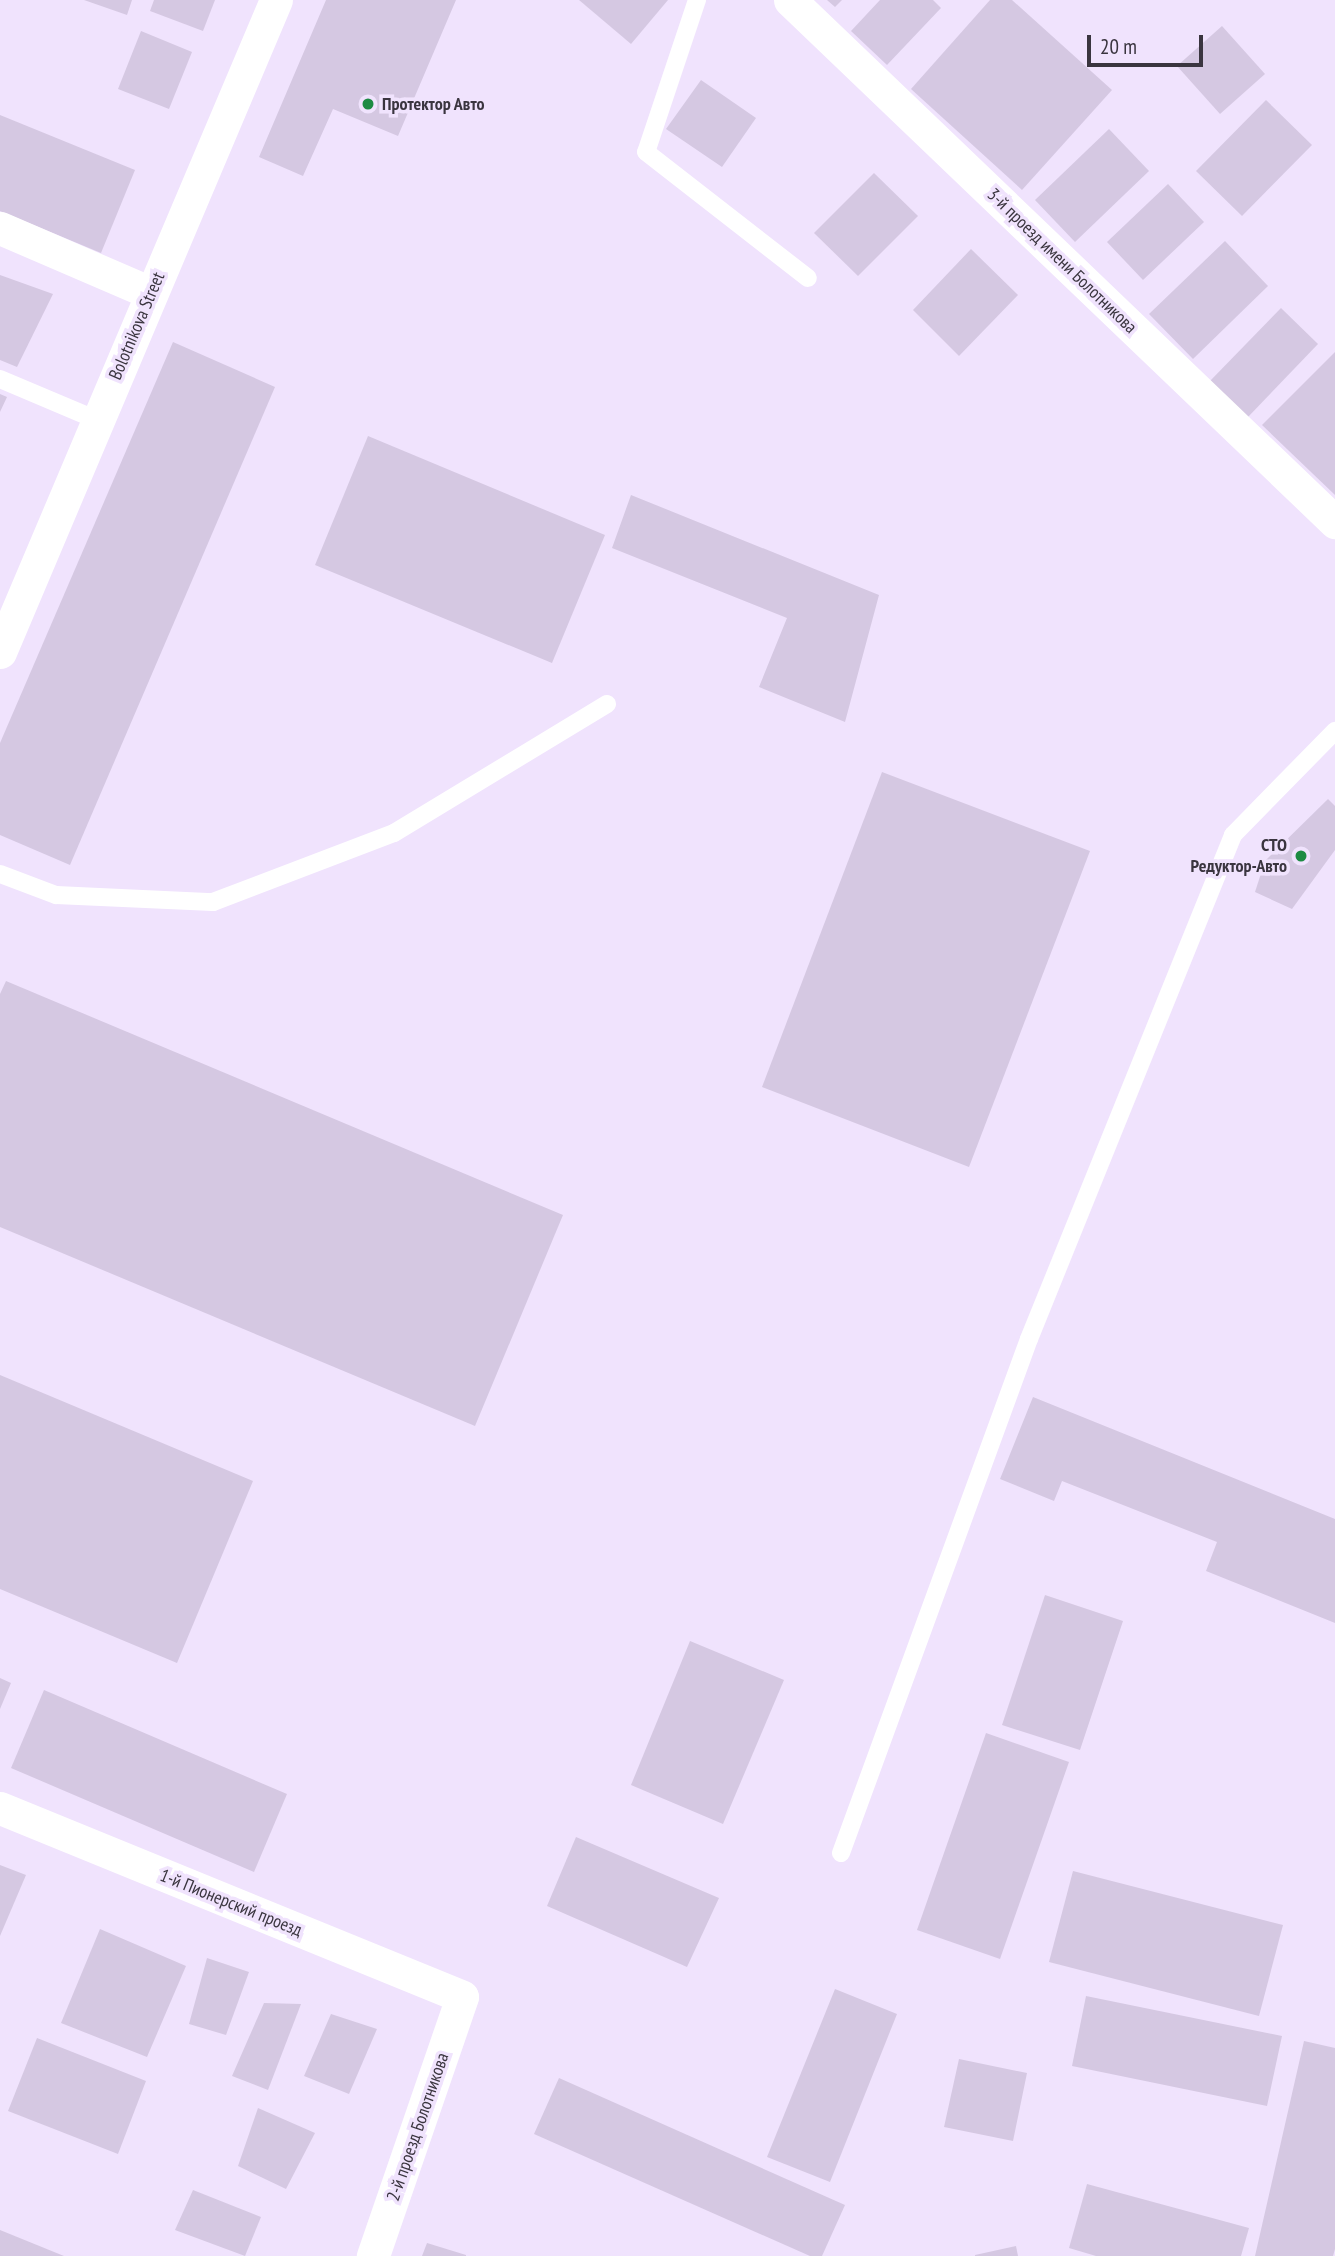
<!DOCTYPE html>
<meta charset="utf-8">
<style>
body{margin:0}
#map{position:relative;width:1335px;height:2256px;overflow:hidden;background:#f0e3fd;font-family:"PT Sans Narrow",sans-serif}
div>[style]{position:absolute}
.building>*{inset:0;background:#d5c8e2}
.lane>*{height:18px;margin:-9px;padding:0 9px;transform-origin:9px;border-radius:9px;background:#fff}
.street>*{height:33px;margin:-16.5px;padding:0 16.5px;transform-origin:16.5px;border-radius:16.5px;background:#fff}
.dots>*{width:19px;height:19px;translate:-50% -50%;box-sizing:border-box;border:4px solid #f0e3fd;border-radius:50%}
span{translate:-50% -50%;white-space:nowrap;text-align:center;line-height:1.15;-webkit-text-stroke:7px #f0e3fd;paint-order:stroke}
.poi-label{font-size:18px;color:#3a353f;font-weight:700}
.left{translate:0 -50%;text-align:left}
.right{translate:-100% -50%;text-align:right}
.street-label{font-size:18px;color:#3a353f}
.scale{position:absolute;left:1087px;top:35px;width:116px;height:32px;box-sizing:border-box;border:4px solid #3a353f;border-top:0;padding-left:9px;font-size:21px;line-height:24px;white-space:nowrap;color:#3a353f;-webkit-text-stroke:5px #f0e3fd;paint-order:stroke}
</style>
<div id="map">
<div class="building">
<div style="clip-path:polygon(84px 0,132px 0,127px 15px)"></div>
<div style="clip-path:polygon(154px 0,215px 0,203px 31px,150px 11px)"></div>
<div style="clip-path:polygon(326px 0,456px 0,398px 136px,333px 109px,303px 176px,259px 157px)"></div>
<div style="clip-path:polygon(579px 0,668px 0,631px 44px)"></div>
<div style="clip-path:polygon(827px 0,842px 0,835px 7px)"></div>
<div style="clip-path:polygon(880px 0,933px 0,941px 8px,887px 65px,851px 31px)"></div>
<div style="clip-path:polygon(990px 0,1012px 0,1112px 90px,1022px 190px,911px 89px)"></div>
<div style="clip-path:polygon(1222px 26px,1265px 74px,1220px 114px,1177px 66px)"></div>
<div style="clip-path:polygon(141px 31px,192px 52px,169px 109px,118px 89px)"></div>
<div style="clip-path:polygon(701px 80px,756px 118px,722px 167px,666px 129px)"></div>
<div style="clip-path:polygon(1266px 100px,1312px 145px,1242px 216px,1196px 171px)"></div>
<div style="clip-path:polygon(0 115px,135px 170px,101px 253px,0 211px)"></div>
<div style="clip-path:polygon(1109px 129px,1149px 171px,1075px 242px,1035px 200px)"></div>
<div style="clip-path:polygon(874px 173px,918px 216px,858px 276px,814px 233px)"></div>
<div style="clip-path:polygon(1168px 184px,1204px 222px,1143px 280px,1107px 242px)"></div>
<div style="clip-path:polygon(1225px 241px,1268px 286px,1193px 359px,1149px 314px)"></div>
<div style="clip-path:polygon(971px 249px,1018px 295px,959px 356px,913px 310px)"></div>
<div style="clip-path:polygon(0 275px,53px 294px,17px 367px,0 360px)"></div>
<div style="clip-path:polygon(1281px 308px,1318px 344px,1248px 417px,1210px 381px)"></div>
<div style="clip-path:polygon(173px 342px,275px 387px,70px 865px,0 835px,0 743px)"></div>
<div style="clip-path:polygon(1335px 352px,1335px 495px,1262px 425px)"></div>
<div style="clip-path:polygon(0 394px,7px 397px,0 412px)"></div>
<div style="clip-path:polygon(368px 436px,605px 535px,552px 663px,315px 565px)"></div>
<div style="clip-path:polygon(631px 495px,879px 595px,845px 722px,759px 687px,787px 618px,612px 548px)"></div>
<div style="clip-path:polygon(882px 772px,1090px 851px,969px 1167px,762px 1087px)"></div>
<div style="clip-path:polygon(1328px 799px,1335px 806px,1335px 850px,1292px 909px,1255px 892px,1265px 861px)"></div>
<div style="clip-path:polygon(6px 981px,563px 1215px,475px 1426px,0 1227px,0 994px)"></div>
<div style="clip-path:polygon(0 1375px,253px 1481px,177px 1663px,0 1589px)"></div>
<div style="clip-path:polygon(1033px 1397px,1335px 1519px,1335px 1623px,1206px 1571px,1217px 1542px,1062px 1481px,1054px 1501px,1000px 1479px)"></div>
<div style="clip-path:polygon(1045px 1595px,1123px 1621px,1080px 1750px,1002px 1725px)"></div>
<div style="clip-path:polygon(690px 1641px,784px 1680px,723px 1824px,631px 1785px)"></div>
<div style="clip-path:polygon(0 1678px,11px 1683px,0 1709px)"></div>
<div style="clip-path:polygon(44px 1690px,287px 1794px,254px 1872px,11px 1768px)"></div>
<div style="clip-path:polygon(986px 1733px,1069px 1762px,1000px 1959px,917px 1930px)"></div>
<div style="clip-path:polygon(576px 1837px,719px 1898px,687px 1967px,547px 1906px)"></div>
<div style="clip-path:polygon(0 1865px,26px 1875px,0 1936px)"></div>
<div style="clip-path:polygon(1073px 1871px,1283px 1925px,1259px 2016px,1049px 1962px)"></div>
<div style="clip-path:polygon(100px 1929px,186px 1966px,147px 2057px,61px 2023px)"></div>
<div style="clip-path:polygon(207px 1958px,249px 1972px,226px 2035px,189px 2024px)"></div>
<div style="clip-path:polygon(835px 1989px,897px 2014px,830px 2182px,767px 2157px)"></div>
<div style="clip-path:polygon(1086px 1996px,1282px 2036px,1267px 2106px,1072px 2066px)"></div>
<div style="clip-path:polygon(264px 2003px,301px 2004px,268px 2090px,232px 2076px)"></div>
<div style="clip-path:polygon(331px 2014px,377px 2029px,349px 2094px,304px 2076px)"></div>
<div style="clip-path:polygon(37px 2038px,146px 2081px,118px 2154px,8px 2111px)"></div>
<div style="clip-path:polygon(1304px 2041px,1335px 2048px,1335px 2249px,1333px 2256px,1255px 2256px)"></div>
<div style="clip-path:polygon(959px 2059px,1027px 2073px,1013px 2141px,944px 2127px)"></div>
<div style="clip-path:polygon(559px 2078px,845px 2205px,822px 2256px,810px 2256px,534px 2134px)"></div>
<div style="clip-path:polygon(258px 2108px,315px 2133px,286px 2189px,238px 2166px)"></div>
<div style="clip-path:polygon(1087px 2184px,1249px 2228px,1241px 2256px,1096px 2256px,1069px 2248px)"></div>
<div style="clip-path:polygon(193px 2190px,261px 2217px,245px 2256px,175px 2230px)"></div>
<div style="clip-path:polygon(0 2230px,64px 2256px,0 2256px)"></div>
<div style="clip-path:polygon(427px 2243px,466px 2255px,466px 2256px,422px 2256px)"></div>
<div style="clip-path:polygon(1016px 2246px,1018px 2256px,975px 2256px,975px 2255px)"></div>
</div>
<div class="lane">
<div style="left:697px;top:0;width:160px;rotate:108.5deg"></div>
<div style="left:646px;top:152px;width:205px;rotate:37.9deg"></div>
<div style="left:0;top:379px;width:105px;rotate:22.9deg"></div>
<div style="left:0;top:874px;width:60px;rotate:20.6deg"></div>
<div style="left:56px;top:895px;width:157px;rotate:2.6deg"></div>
<div style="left:213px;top:902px;width:194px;rotate:-20.9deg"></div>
<div style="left:394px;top:833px;width:249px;rotate:-31.2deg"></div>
<div style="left:841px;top:1853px;width:547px;rotate:-69.91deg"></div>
<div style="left:1029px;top:1339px;width:544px;rotate:-67.96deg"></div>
<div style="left:1233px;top:835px;width:146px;rotate:-45.6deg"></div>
</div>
<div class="street">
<div style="left:790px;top:0;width:755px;rotate:43.77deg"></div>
<div style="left:0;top:228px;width:164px;rotate:23.3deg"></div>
<div style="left:0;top:652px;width:708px;rotate:-67.06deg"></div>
<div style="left:0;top:1808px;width:499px;rotate:22.2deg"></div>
<div style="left:462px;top:1997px;width:274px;rotate:109deg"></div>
</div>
<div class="dots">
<div style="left:368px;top:104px;background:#1d8b43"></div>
<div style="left:1301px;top:856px;background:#1d8b43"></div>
</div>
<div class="poi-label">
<span class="left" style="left:382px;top:104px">Протектор Авто</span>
<span class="right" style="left:1287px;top:856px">СТО<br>Редуктор-Авто</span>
</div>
<div class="street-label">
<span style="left:1062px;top:261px;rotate:44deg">3-й проезд имени Болотникова</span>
<span style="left:137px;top:326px;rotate:-67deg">Bolotnikova Street</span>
<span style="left:231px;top:1903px;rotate:22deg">1-й Пионерский проезд</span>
<span style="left:418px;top:2127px;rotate:-71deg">2-й проезд Болотникова</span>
</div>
<div class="scale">20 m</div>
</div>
